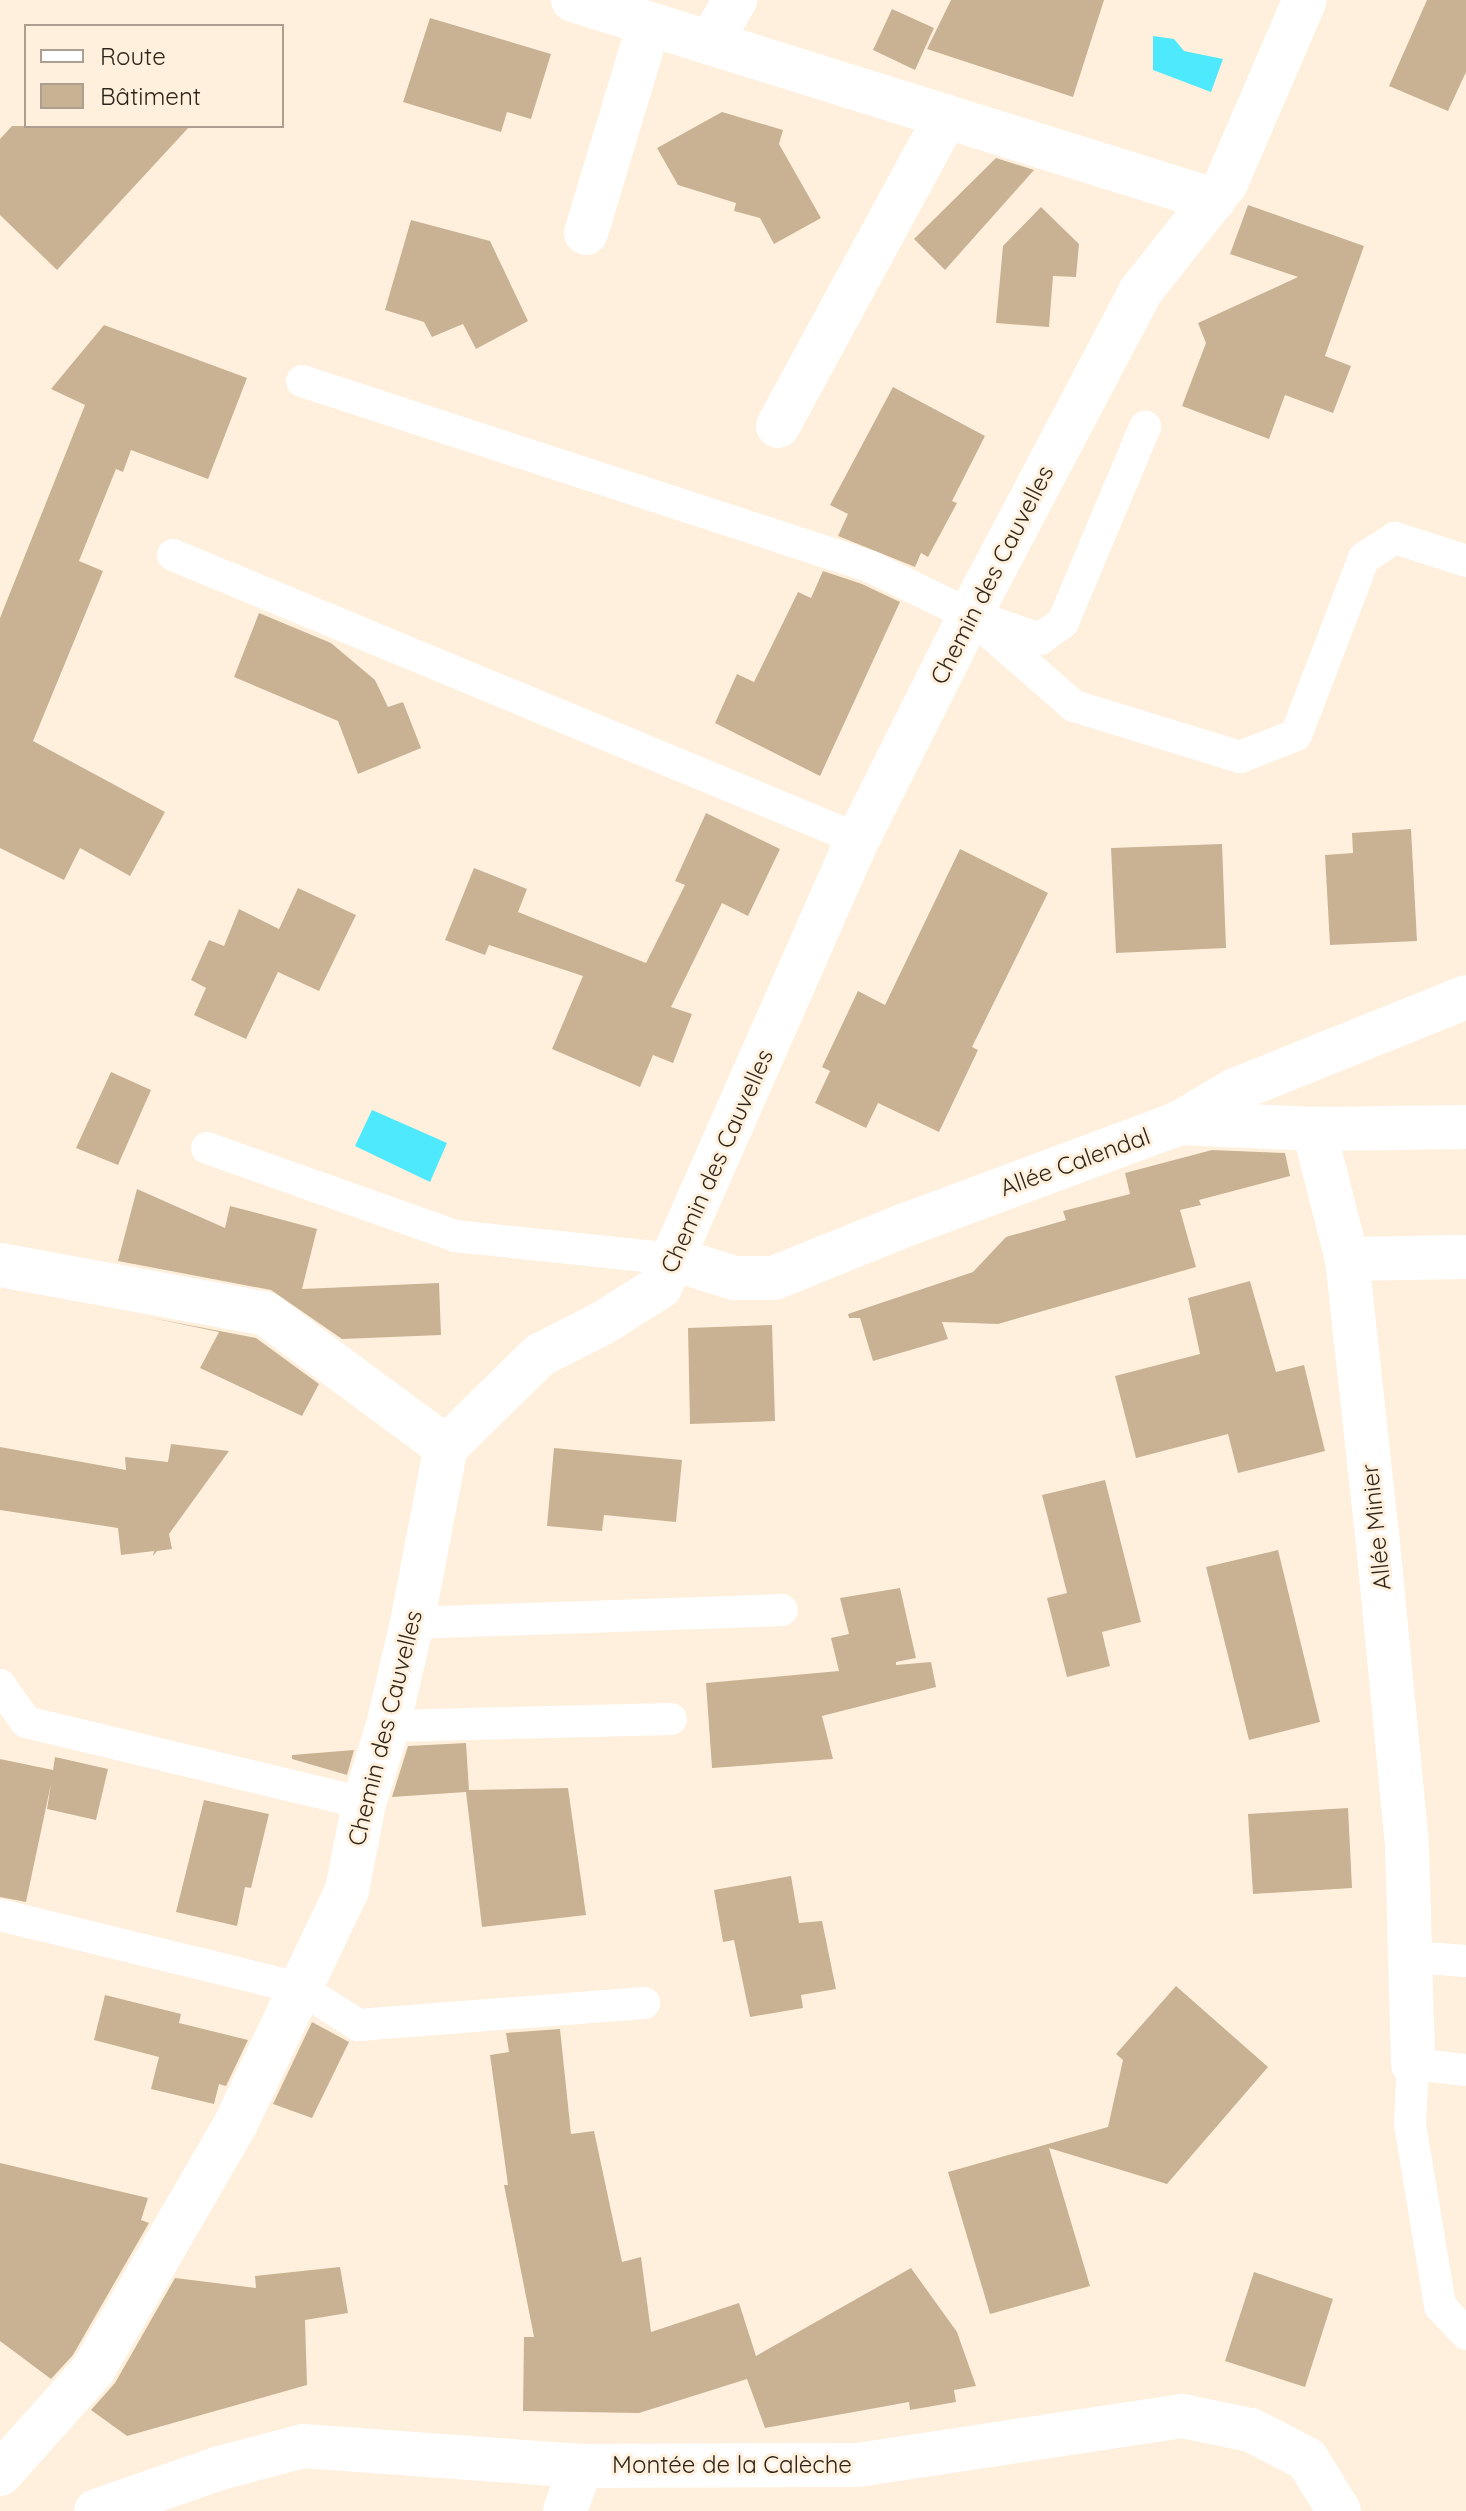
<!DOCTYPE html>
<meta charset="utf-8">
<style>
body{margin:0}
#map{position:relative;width:1466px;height:2511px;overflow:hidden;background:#fff0dd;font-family:Quicksand,sans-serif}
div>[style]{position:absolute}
.water>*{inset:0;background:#4ee9fd}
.building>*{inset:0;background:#c9b294}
.service>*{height:32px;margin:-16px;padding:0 16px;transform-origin:16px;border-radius:16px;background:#fff}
.minor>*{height:44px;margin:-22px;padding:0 22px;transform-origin:22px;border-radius:22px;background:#fff}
span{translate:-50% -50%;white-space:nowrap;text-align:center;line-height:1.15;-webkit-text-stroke:6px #fff0dd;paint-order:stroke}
.street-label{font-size:24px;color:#2f261b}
.legend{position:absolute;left:24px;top:24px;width:260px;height:104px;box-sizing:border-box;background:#fff0dd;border:2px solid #ac9f8f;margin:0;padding:10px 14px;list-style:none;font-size:24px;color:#2f261b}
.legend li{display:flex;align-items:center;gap:16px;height:40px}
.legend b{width:40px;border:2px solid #ac9f8f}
</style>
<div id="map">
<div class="water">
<div style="clip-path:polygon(1153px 36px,1174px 39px,1184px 51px,1223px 59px,1211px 92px,1153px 70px)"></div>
<div style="clip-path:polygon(372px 1110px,447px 1143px,430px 1182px,355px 1146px)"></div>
</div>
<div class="building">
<div style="clip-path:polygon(951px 0,1104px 0,1073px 97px,927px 49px)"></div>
<div style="clip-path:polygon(1427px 0,1466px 0,1466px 72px,1448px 111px,1389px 86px)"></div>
<div style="clip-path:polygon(892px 9px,934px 28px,915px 70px,873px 50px)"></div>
<div style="clip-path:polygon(430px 18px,551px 54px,531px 119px,507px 112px,501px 132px,403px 102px)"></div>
<div style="clip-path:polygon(722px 112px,783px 130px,779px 144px,821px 218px,774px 244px,760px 218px,734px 211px,736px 203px,678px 185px,657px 148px)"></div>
<div style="clip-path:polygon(12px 126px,190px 126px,57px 270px,0 215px,0 139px)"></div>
<div style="clip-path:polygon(996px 158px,1034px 170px,945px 270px,914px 239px)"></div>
<div style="clip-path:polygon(1248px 205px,1364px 246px,1325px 356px,1351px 366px,1333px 413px,1285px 395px,1269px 439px,1182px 406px,1206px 343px,1198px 323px,1298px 277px,1230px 254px)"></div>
<div style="clip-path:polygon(1041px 207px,1079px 244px,1076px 277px,1053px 276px,1049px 327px,996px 323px,1003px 246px)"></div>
<div style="clip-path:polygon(411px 220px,490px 241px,528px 321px,476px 349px,463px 324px,432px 337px,424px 322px,385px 310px)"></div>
<div style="clip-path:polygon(104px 325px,247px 378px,208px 479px,131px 450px,123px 472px,116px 469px,79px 561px,103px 571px,33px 741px,165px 812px,130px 876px,80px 848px,64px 880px,0 848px,0 618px,85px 405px,51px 389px)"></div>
<div style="clip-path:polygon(893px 387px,985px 436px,952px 501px,957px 503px,928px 557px,921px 553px,915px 567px,838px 536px,848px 514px,830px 505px)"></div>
<div style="clip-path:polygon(823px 571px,862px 584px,900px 602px,820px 776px,715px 723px,737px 674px,754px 682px,798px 592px,811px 598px)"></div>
<div style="clip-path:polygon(259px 613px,331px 643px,375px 680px,388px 707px,403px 702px,421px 748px,358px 774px,338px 721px,234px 677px)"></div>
<div style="clip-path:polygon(706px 813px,780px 849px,748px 916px,722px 903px,671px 1007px,692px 1014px,673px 1063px,653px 1055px,640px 1087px,552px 1049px,583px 976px,489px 945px,485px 955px,445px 940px,474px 868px,527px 889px,518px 912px,646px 963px,685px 885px,675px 881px)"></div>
<div style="clip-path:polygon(1411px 829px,1417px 941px,1330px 945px,1325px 855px,1353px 853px,1352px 833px)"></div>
<div style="clip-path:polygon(1222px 844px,1226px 948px,1116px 953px,1111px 848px)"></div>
<div style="clip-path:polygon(960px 849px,1048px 893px,972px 1047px,978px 1050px,939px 1132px,878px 1103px,866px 1128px,815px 1103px,830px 1071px,822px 1067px,858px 991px,885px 1005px)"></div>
<div style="clip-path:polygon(298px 888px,356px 915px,319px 991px,278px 972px,246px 1039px,194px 1015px,206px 988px,191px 980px,209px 940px,224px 946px,239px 909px,279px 929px)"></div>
<div style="clip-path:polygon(111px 1072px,151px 1090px,118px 1165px,76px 1148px)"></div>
<div style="clip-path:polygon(1212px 1150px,1285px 1153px,1290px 1176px,1199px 1200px,1201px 1205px,1180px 1210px,1196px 1267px,998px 1324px,942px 1322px,948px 1339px,873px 1361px,860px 1318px,849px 1318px,848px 1314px,973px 1272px,1006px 1237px,1066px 1220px,1063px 1211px,1130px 1194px,1125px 1173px)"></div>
<div style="clip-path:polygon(137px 1189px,225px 1228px,230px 1206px,317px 1229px,302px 1289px,439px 1283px,441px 1335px,342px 1339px,271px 1290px,118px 1261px)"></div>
<div style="clip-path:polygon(1250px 1281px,1276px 1372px,1304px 1365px,1325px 1451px,1238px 1473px,1228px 1434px,1136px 1458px,1115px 1376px,1200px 1354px,1188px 1298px)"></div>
<div style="clip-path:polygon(147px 1317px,256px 1338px,319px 1384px,302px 1416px,200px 1368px,219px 1332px)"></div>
<div style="clip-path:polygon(772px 1325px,775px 1421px,690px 1424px,688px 1328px)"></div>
<div style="clip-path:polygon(171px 1444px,229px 1451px,169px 1534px,172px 1549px,157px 1551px,153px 1556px,154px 1551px,121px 1555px,118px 1528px,0 1510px,0 1447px,126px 1470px,125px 1457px,168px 1462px)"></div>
<div style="clip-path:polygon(554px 1448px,682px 1460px,676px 1522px,604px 1515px,602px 1531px,547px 1526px)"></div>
<div style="clip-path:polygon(1105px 1480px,1141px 1622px,1102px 1632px,1110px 1666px,1067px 1677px,1047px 1598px,1067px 1593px,1042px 1495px)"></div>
<div style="clip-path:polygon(1278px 1550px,1320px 1722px,1249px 1740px,1206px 1567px)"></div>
<div style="clip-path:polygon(900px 1588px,916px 1658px,896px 1662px,896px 1665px,931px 1662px,936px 1687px,822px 1716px,833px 1759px,712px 1768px,706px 1683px,839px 1671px,831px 1638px,849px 1634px,840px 1598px)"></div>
<div style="clip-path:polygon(466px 1743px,469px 1790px,568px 1788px,586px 1915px,482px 1927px,466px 1792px,392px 1797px,408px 1746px)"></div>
<div style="clip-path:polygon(354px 1750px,347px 1775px,292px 1759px,292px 1755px)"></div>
<div style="clip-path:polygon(55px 1757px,108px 1769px,96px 1820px,47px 1809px,51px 1784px,26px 1902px,0 1897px,0 1759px,53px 1770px)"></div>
<div style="clip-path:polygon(204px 1800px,269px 1814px,251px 1888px,245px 1887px,237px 1926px,176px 1912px)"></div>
<div style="clip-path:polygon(1348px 1808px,1352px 1888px,1253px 1894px,1248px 1814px)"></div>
<div style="clip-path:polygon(791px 1876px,799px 1923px,822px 1921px,836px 1989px,801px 1995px,803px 2008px,750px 2017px,734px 1940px,723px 1942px,714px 1890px)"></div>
<div style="clip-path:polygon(1176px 1986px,1268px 2067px,1167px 2184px,1049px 2148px,1090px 2286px,990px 2314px,948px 2172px,1108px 2127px,1123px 2060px,1116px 2054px)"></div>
<div style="clip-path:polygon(105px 1995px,181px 2014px,179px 2023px,248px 2040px,226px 2086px,219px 2084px,214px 2104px,151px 2089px,159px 2057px,94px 2040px)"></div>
<div style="clip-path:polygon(312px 2022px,349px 2042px,312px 2118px,273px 2104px)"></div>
<div style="clip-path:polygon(560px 2029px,571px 2134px,594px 2131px,622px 2262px,641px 2257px,651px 2332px,739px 2303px,756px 2356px,911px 2268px,957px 2332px,976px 2386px,954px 2390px,956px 2402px,910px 2410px,909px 2402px,765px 2428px,747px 2379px,639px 2413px,523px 2411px,524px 2337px,534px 2337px,504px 2185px,508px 2185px,490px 2055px,509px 2052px,506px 2033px)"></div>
<div style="clip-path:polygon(0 2163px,148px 2198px,141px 2220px,149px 2223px,73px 2355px,51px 2379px,0 2341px)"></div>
<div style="clip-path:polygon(340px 2267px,348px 2313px,305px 2320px,307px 2385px,127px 2436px,91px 2410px,115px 2383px,175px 2278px,256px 2288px,255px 2276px)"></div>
<div style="clip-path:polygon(1254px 2272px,1333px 2299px,1305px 2387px,1225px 2361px)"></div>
</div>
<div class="service">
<div style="left:302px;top:381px;width:596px;rotate:18.07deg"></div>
<div style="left:869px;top:566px;width:112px;rotate:25.9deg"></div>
<div style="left:970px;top:615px;width:74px;rotate:18.9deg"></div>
<div style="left:1040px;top:639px;width:29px;rotate:-36deg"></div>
<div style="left:1063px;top:622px;width:212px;rotate:-67.2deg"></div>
<div style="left:173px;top:555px;width:742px;rotate:22.52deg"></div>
<div style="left:981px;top:625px;width:123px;rotate:41.1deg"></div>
<div style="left:1074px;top:706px;width:174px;rotate:17.1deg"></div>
<div style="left:1240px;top:757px;width:60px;rotate:-21.4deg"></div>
<div style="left:1296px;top:735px;width:190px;rotate:-69deg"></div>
<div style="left:1364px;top:558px;width:37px;rotate:-33deg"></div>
<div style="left:1395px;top:538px;width:75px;rotate:17.9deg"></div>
<div style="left:207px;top:1148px;width:263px;rotate:19.5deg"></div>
<div style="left:455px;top:1236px;width:220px;rotate:6deg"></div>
<div style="left:412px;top:1623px;width:370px;rotate:-2deg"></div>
<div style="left:0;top:1685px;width:45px;rotate:54.9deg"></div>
<div style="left:26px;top:1722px;width:348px;rotate:13.5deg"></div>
<div style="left:388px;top:1726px;width:283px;rotate:-1.4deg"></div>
<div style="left:0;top:1915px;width:309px;rotate:13.7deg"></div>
<div style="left:300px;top:1988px;width:69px;rotate:32.5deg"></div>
<div style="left:358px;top:2025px;width:287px;rotate:-4.4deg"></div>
<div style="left:1412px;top:1957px;width:54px;rotate:4.2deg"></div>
<div style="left:1466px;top:2070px;width:53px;rotate:-173.5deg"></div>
<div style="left:1413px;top:2064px;width:60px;rotate:92.9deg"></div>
<div style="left:1410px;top:2124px;width:184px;rotate:80.6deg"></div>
<div style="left:1440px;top:2306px;width:38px;rotate:47deg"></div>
</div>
<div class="minor">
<div style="left:573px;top:0;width:671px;rotate:17.35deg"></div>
<div style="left:710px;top:43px;width:50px;rotate:-59.8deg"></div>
<div style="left:586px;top:233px;width:218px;rotate:-73.2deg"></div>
<div style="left:778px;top:426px;width:352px;rotate:-61.5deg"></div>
<div style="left:1179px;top:1123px;width:135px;rotate:2.5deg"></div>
<div style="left:1314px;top:1129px;width:134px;rotate:75.8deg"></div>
<div style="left:1347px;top:1259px;width:276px;rotate:83.8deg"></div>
<div style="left:1377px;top:1533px;width:314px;rotate:84.5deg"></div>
<div style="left:1407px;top:1846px;width:218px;rotate:88.4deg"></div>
<div style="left:1314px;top:1129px;width:152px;rotate:-0.8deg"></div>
<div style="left:674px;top:1259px;width:63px;rotate:17.6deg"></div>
<div style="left:734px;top:1278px;width:40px"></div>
<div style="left:774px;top:1278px;width:136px;rotate:-22deg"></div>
<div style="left:900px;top:1227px;width:298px;rotate:-20.4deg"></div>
<div style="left:1179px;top:1123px;width:65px;rotate:-30.5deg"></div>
<div style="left:1235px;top:1090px;width:249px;rotate:-21.9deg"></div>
<div style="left:1347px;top:1259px;width:119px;rotate:-1deg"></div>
<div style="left:0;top:1265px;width:270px;rotate:10.4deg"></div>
<div style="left:266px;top:1314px;width:224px;rotate:36.5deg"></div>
<div style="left:0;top:2474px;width:140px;rotate:-48.2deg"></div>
<div style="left:93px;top:2370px;width:285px;rotate:-59.9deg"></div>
<div style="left:236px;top:2123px;width:258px;rotate:-64.5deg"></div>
<div style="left:347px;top:1890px;width:89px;rotate:-78.9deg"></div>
<div style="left:364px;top:1803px;width:81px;rotate:-72.7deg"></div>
<div style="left:388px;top:1726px;width:106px;rotate:-76.9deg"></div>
<div style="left:412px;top:1623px;width:179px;rotate:-79.1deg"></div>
<div style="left:446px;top:1447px;width:132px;rotate:-44.4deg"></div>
<div style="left:540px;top:1355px;width:68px;rotate:-26.9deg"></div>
<div style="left:601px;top:1324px;width:70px;rotate:-32.1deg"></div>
<div style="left:660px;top:1287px;width:490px;rotate:-66.2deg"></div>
<div style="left:858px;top:839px;width:250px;rotate:-63.4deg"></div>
<div style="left:970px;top:615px;width:365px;rotate:-62.2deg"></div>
<div style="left:1140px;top:292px;width:139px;rotate:-51.7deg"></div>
<div style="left:1226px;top:183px;width:199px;rotate:-66.7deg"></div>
<div style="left:96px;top:2511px;width:131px;rotate:-19.1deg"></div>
<div style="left:220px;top:2468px;width:86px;rotate:-14.8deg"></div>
<div style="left:303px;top:2446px;width:279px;rotate:4.1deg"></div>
<div style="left:581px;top:2466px;width:277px;rotate:-0.2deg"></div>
<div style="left:858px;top:2465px;width:328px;rotate:-8.6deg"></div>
<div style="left:1182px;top:2416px;width:70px;rotate:11.5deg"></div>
<div style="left:1251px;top:2430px;width:63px;rotate:27.4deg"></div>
<div style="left:1307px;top:2459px;width:61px;rotate:58.4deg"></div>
<div style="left:565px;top:2511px;width:48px;rotate:-70.4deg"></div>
</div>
<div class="street-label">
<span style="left:992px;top:575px;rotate:-63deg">Chemin des Cauvelles</span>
<span style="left:717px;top:1161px;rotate:-66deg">Chemin des Cauvelles</span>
<span style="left:1075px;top:1162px;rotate:-20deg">Allée Calendal</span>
<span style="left:1376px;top:1527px;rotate:-96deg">Allée Minier</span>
<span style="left:385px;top:1728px;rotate:-76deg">Chemin des Cauvelles</span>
<span style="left:732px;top:2465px">Montée de la Calèche</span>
</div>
<ul class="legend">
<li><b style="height:10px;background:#fff"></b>Route</li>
<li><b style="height:22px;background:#c9b294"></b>Bâtiment</li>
</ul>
</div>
